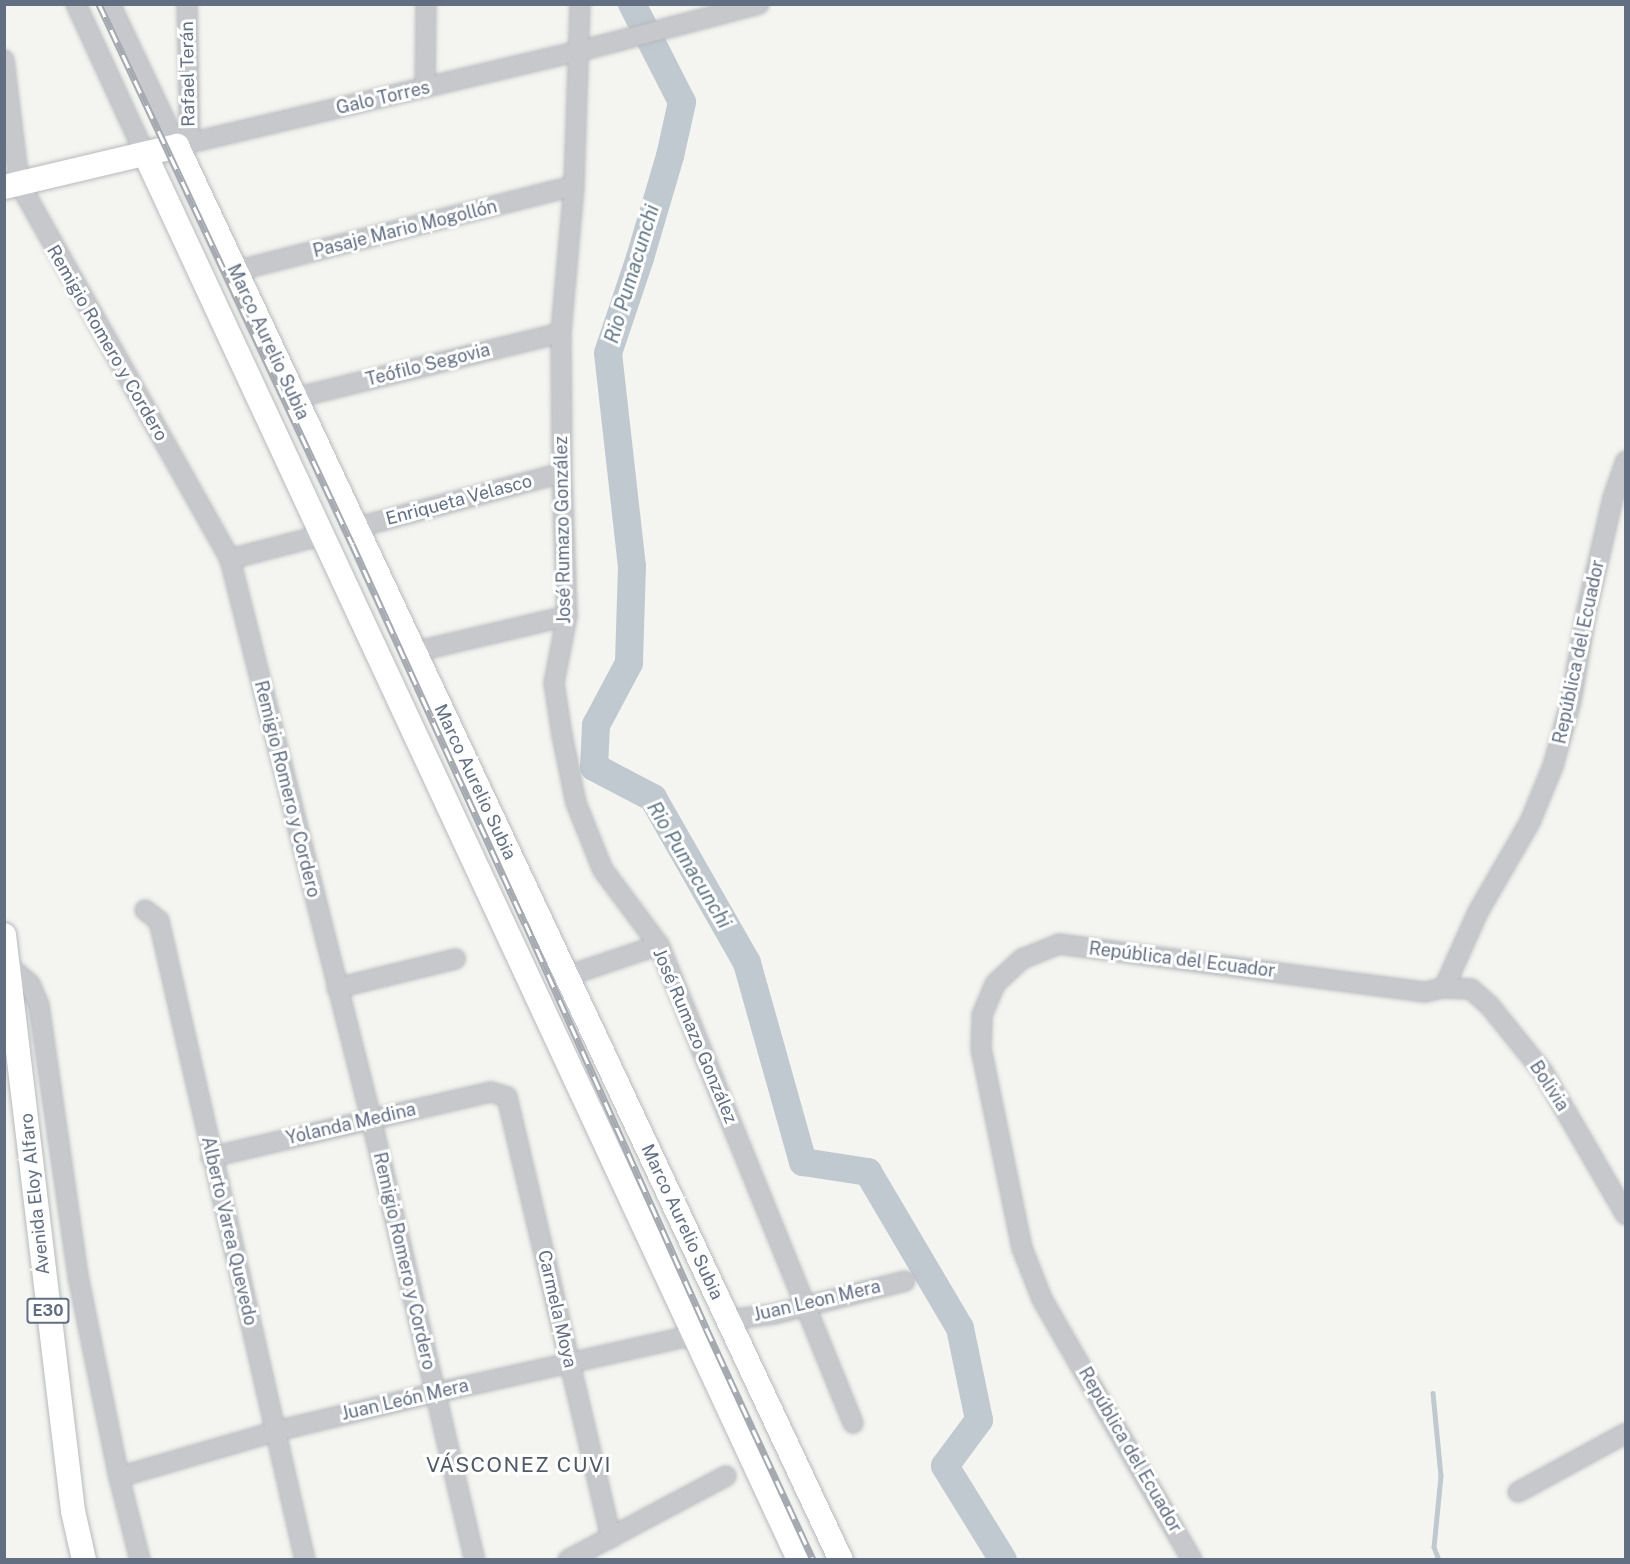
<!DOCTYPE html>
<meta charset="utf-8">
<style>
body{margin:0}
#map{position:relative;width:1630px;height:1564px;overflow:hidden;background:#f4f5f0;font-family:"Public Sans",sans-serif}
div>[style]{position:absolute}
.stream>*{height:4.5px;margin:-2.25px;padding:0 2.25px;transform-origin:2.25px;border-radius:2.25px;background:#c1c9d0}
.river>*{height:28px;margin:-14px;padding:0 14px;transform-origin:14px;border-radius:14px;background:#c1c9d0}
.roads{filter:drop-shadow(0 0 2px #b6b9be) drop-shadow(0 0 2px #b6b9be)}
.minor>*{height:18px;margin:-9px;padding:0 9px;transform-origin:9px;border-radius:9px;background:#c6c8cc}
.major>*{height:24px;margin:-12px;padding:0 12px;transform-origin:12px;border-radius:12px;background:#fff}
.rail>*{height:7px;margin-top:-3.5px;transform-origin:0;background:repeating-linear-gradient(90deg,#fff 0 14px,#a5a9b0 0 28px);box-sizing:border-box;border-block:2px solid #a5a9b0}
span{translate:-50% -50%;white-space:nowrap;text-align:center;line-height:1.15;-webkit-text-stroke:6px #fff;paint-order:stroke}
.shield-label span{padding:2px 4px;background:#fff;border:2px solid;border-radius:4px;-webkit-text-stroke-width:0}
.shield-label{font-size:16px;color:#626f83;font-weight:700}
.street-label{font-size:18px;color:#626f83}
.water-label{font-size:20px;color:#627887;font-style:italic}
.quarter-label{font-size:21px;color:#505a67;letter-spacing:1.5px}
.frame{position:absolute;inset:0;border:6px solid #626f83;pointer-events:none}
</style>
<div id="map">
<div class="stream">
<div style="left:1433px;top:1393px;width:83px;rotate:84.5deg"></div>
<div style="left:1441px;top:1476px;width:71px;rotate:95.6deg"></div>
<div style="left:1434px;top:1547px;width:14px;rotate:69deg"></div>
</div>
<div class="river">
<div style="left:632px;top:4px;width:110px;rotate:63deg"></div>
<div style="left:682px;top:102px;width:55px;rotate:102.5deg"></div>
<div style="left:670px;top:156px;width:106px;rotate:106.4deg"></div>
<div style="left:640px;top:258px;width:100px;rotate:108.6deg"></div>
<div style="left:608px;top:353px;width:214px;rotate:83.6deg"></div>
<div style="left:632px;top:566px;width:97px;rotate:91.8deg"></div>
<div style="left:629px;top:663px;width:70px;rotate:118deg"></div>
<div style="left:596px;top:725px;width:42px;rotate:92.7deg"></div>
<div style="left:594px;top:767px;width:67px;rotate:27.7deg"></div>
<div style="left:653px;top:798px;width:190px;rotate:60.3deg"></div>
<div style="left:747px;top:963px;width:207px;rotate:74.3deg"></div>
<div style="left:803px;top:1162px;width:66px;rotate:8.7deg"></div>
<div style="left:868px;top:1172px;width:181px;rotate:59.5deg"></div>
<div style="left:960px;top:1328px;width:94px;rotate:78.3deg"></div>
<div style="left:979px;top:1420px;width:57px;rotate:126.5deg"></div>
<div style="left:945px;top:1466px;width:110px;rotate:58.3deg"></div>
</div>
<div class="roads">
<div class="minor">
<div style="left:76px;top:4px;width:165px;rotate:65.3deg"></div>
<div style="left:110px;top:4px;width:157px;rotate:64.7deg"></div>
<div style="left:177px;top:146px;width:414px;rotate:-13.3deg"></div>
<div style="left:580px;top:51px;width:185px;rotate:-14.7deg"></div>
<div style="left:187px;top:4px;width:139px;rotate:88.8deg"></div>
<div style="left:580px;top:4px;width:182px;rotate:91.9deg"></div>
<div style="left:574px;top:186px;width:148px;rotate:95.1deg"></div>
<div style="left:561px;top:333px;width:140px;rotate:89.6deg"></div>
<div style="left:562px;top:473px;width:143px;rotate:88deg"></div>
<div style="left:567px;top:616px;width:68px;rotate:101deg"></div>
<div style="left:554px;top:683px;width:53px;rotate:81.3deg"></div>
<div style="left:562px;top:735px;width:69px;rotate:78.4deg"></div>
<div style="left:576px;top:803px;width:72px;rotate:68.1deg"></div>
<div style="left:603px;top:870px;width:94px;rotate:53.3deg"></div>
<div style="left:659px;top:945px;width:516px;rotate:67.91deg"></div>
<div style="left:4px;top:60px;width:124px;rotate:83deg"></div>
<div style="left:19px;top:183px;width:431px;rotate:60.7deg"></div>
<div style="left:230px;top:559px;width:577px;rotate:75.84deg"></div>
<div style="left:371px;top:1118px;width:454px;rotate:76.8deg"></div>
<div style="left:425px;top:88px;width:84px;rotate:-89.3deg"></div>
<div style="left:235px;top:271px;width:349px;rotate:-14.1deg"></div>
<div style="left:294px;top:398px;width:275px;rotate:-13.7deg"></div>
<div style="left:355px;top:528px;width:214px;rotate:-14.9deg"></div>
<div style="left:230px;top:559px;width:96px;rotate:-14.5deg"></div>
<div style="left:414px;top:652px;width:157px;rotate:-13.2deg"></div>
<div style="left:145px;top:910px;width:18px;rotate:38deg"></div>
<div style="left:159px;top:921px;width:655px;rotate:77.13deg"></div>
<div style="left:9px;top:966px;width:28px;rotate:41deg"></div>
<div style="left:30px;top:984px;width:23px;rotate:67deg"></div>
<div style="left:39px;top:1005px;width:274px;rotate:81.8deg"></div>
<div style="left:78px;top:1276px;width:205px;rotate:78.5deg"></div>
<div style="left:119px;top:1477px;width:86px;rotate:75.8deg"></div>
<div style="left:567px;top:976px;width:97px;rotate:-18.6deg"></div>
<div style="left:337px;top:988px;width:122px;rotate:-13.8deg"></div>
<div style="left:1444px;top:988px;width:83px;rotate:-65.9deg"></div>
<div style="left:1478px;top:912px;width:104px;rotate:-60deg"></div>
<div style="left:1530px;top:822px;width:61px;rotate:-67.7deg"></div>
<div style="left:1553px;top:766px;width:67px;rotate:-74.5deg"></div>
<div style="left:1571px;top:701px;width:88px;rotate:-80.2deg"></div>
<div style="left:1586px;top:614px;width:119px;rotate:-76.9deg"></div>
<div style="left:1613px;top:498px;width:39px;rotate:-71deg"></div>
<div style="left:211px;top:1157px;width:287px;rotate:-13.1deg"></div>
<div style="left:491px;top:1092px;width:17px;rotate:17deg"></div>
<div style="left:507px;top:1097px;width:453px;rotate:76.7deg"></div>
<div style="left:728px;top:1320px;width:46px;rotate:-7.4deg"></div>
<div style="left:774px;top:1314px;width:135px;rotate:-14.1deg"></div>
<div style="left:119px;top:1477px;width:165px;rotate:-16.2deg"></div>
<div style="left:277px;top:1431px;width:163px;rotate:-13.5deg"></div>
<div style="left:435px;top:1393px;width:266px;rotate:-12.6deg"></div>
<div style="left:1518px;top:1492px;width:123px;rotate:-28.6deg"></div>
<div style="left:568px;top:1560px;width:179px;rotate:-28deg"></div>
<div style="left:1192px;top:1560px;width:301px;rotate:-119.9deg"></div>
<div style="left:1042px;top:1299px;width:55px;rotate:-111.4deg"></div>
<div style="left:1022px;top:1248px;width:203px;rotate:-101.6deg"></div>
<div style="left:981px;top:1049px;width:34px;rotate:-88deg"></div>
<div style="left:982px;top:1015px;width:34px;rotate:-67deg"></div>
<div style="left:995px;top:984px;width:37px;rotate:-43deg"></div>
<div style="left:1022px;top:959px;width:40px;rotate:-22deg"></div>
<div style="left:1059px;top:944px;width:369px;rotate:7.5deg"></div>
<div style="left:1425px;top:992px;width:19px;rotate:-12deg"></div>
<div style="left:1444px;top:988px;width:27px;rotate:2deg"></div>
<div style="left:1471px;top:989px;width:24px;rotate:42deg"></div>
<div style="left:1489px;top:1005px;width:86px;rotate:51.1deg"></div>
<div style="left:1543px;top:1072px;width:165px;rotate:59.9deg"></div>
</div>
<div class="major">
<div style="left:145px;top:154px;width:1551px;rotate:65.05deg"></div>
<div style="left:4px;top:187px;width:178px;rotate:-13.3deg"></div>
<div style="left:177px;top:146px;width:1562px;rotate:64.85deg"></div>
<div style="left:4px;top:935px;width:580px;rotate:83.17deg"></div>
<div style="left:73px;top:1511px;width:50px;rotate:77.3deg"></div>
</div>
</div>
<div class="rail">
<div style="left:99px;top:4px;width:596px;rotate:64.9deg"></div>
<div style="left:352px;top:544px;width:417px;rotate:65.5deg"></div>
<div style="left:525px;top:923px;width:444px;rotate:65.9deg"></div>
<div style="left:706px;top:1328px;width:255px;rotate:65.2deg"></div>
</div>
<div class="shield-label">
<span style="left:48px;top:1311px">E30</span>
</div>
<div class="street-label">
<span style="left:188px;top:74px;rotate:-91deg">Rafael Terán</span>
<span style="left:383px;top:98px;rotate:-13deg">Galo Torres</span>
<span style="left:405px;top:229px;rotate:-14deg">Pasaje Mario Mogollón</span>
<span style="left:268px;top:342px;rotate:65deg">Marco Aurelio Subia</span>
<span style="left:107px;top:343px;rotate:60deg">Remigio Romero y Cordero</span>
<span style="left:428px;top:365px;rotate:-14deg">Teófilo Segovia</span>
<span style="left:459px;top:500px;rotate:-15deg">Enriqueta Velasco</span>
<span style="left:563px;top:530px;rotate:-91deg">José Rumazo González</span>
<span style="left:1579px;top:652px;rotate:-78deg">República del Ecuador</span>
<span style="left:475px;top:782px;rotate:65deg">Marco Aurelio Subia</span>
<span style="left:287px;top:789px;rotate:76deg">Remigio Romero y Cordero</span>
<span style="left:1182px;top:960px;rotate:7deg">República del Ecuador</span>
<span style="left:695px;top:1036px;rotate:67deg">José Rumazo González</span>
<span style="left:1549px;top:1086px;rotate:57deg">Bolivia</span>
<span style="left:351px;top:1124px;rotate:-13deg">Yolanda Medina</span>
<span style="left:35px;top:1194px;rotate:-96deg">Avenida Eloy Alfaro</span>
<span style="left:682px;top:1222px;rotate:65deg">Marco Aurelio Subia</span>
<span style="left:229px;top:1231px;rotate:77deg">Alberto Varea Quevedo</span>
<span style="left:404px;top:1261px;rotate:77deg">Remigio Romero y Cordero</span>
<span style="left:817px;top:1301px;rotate:-13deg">Juan Leon Mera</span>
<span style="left:557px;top:1309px;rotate:77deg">Carmela Moya</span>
<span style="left:405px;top:1400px;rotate:-13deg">Juan León Mera</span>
<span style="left:1130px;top:1450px;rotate:60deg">República del Ecuador</span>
</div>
<div class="water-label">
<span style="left:632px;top:274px;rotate:-73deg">Rio Pumacunchi</span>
<span style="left:689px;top:865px;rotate:59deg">Rio Pumacunchi</span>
</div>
<div class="quarter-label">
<span style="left:519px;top:1465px">VÁSCONEZ CUVI</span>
</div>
<div class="frame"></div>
</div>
